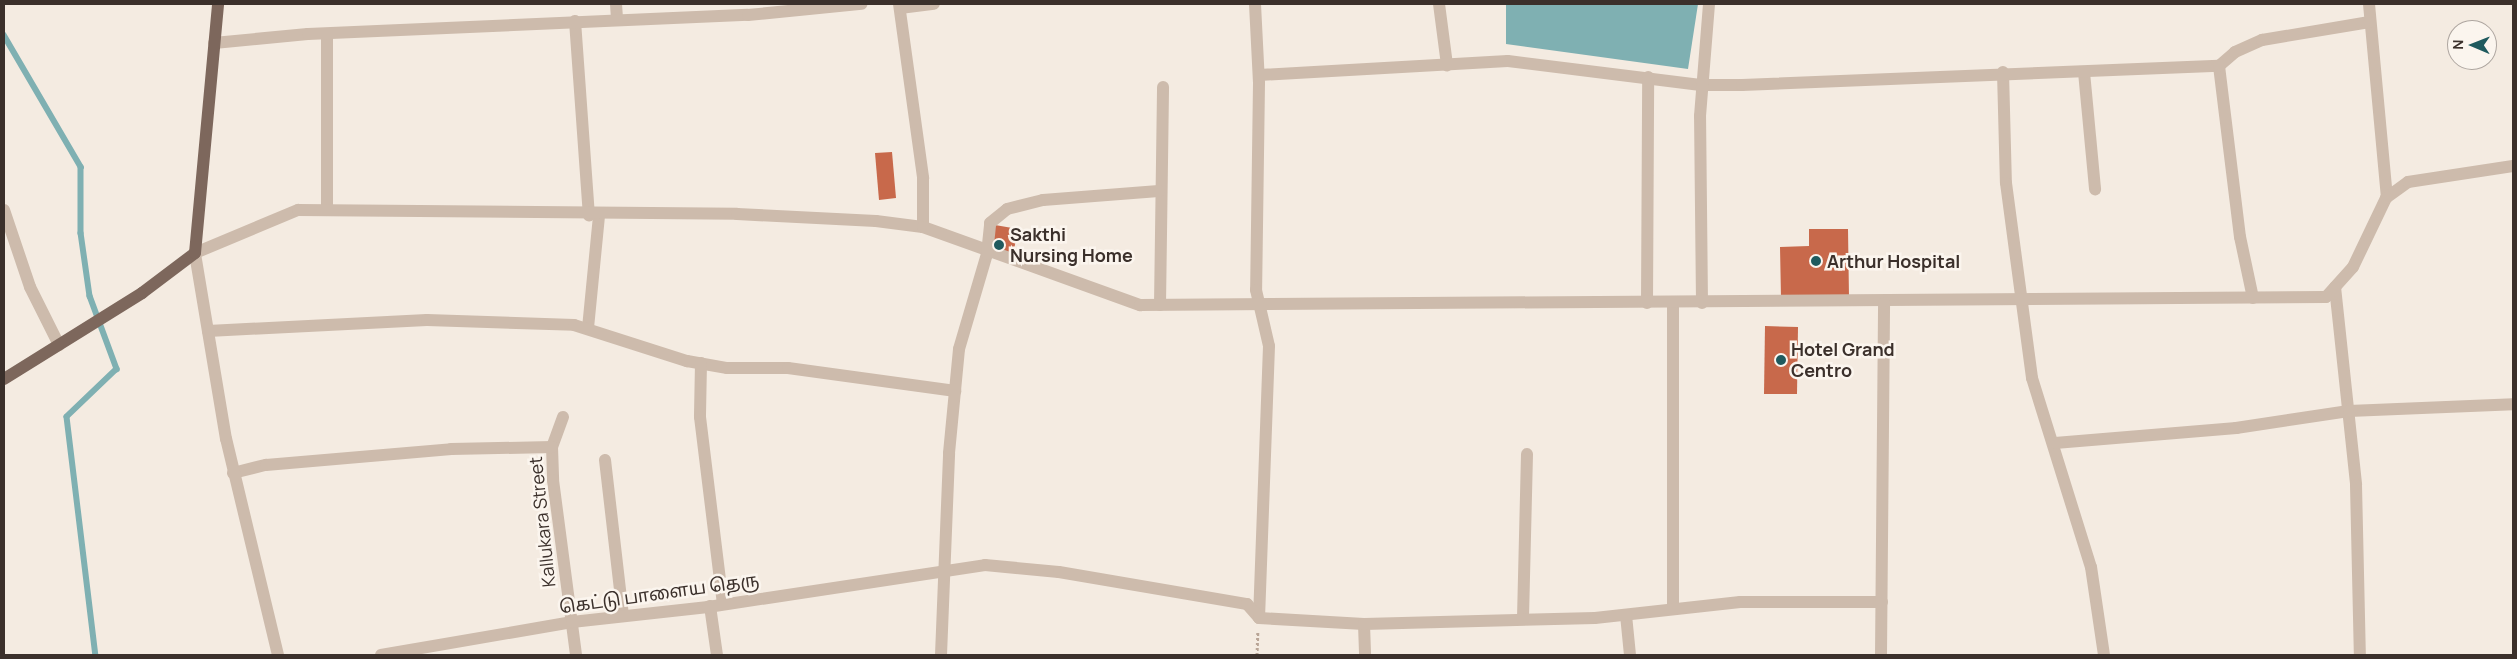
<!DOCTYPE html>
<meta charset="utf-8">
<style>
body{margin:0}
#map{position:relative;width:2517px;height:659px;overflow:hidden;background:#f4ebe1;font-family:Manrope,"Noto Sans Tamil",sans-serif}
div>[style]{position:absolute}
.water>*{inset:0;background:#7fb0b2}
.stream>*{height:5.5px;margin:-2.75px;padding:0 2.75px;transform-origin:2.75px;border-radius:2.75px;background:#7fb0b2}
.building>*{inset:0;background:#c8694b}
.path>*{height:3px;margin-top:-1.5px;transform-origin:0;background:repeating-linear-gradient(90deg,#b9a596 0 2.5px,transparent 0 5px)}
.minor>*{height:12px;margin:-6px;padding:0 6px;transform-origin:6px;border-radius:6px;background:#cdbbac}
.major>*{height:12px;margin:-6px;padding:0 6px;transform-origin:6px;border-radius:6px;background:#7d675c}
.dots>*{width:14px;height:14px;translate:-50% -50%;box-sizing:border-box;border:2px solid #fbf5ee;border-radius:50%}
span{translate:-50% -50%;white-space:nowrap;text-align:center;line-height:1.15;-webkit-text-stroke:5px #fbf5ee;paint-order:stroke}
.poi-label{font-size:18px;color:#3b302b;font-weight:700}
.left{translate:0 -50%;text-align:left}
.street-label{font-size:18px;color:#3b302b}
.frame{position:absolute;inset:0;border:5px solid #3b302b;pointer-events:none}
.north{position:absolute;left:2447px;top:20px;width:50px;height:50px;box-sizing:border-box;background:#fbf5ee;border:1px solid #aea6a0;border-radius:50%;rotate:271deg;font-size:14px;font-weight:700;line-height:20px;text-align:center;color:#3b302b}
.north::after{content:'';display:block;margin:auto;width:18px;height:22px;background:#1f5a5e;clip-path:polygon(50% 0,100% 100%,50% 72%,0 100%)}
</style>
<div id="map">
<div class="water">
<div style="clip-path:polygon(1506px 4px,1698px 4px,1688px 69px,1506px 44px)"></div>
</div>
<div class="stream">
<div style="left:4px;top:35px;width:153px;rotate:59.7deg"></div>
<div style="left:81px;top:167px;width:66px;rotate:90deg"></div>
<div style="left:81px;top:233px;width:64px;rotate:81.9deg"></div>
<div style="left:90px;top:296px;width:78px;rotate:69.7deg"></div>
<div style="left:117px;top:369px;width:69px;rotate:136.2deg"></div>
<div style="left:67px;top:417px;width:240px;rotate:83.1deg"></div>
</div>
<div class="building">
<div style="clip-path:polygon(892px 152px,896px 198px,879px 200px,875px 153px)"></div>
<div style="clip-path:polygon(995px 225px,1018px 229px,1013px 255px,991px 252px)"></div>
<div style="clip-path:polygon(1809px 229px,1848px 229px,1849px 297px,1781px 298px,1780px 247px,1809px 246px)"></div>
<div style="clip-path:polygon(1765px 326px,1798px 327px,1797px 394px,1764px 394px)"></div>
</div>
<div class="path">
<div style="left:1257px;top:655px;width:24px;rotate:-88deg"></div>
</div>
<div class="minor">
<div style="left:616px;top:4px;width:14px;rotate:86deg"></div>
<div style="left:899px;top:4px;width:176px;rotate:82.1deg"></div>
<div style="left:923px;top:178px;width:49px;rotate:90deg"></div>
<div style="left:1255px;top:4px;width:79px;rotate:87.1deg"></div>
<div style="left:1259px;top:83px;width:207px;rotate:90.8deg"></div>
<div style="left:1256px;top:290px;width:57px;rotate:76.9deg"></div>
<div style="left:1269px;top:346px;width:272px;rotate:92.1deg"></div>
<div style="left:1439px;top:4px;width:62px;rotate:82.5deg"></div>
<div style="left:2369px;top:4px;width:194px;rotate:84.7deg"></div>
<div style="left:900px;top:8px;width:34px;rotate:-7deg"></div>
<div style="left:575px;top:21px;width:195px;rotate:85.9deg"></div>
<div style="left:327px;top:34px;width:176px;rotate:90deg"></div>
<div style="left:214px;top:43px;width:94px;rotate:-5.5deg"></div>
<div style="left:308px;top:34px;width:440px;rotate:-2.5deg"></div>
<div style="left:748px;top:15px;width:114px;rotate:-5.6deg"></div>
<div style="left:2003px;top:72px;width:111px;rotate:88.5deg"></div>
<div style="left:2006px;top:183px;width:197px;rotate:82.4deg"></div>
<div style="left:2032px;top:378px;width:198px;rotate:72.7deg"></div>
<div style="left:2091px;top:567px;width:89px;rotate:81.6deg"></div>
<div style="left:2084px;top:72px;width:118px;rotate:84.6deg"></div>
<div style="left:1259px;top:75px;width:249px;rotate:-3.2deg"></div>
<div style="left:1508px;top:61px;width:194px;rotate:7.1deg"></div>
<div style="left:1701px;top:85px;width:41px"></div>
<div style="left:1742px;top:85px;width:477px;rotate:-2.3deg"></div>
<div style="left:4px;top:210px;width:81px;rotate:71.3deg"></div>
<div style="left:30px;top:287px;width:65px;rotate:63.4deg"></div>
<div style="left:2335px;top:287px;width:199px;rotate:83.9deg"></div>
<div style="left:2356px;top:485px;width:170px;rotate:88.7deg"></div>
<div style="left:2253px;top:298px;width:62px;rotate:-102deg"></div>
<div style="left:2240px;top:237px;width:172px;rotate:-97deg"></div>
<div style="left:2219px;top:66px;width:21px;rotate:-41deg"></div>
<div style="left:2235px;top:52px;width:30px;rotate:-24deg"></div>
<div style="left:2262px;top:40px;width:109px;rotate:-9.5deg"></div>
<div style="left:1647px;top:303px;width:226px;rotate:-89.7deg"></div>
<div style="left:1702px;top:303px;width:187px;rotate:-90.6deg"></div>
<div style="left:1700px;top:116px;width:112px;rotate:-85.4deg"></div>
<div style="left:1160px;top:305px;width:218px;rotate:-89.2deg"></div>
<div style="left:588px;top:328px;width:114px;rotate:-84.4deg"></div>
<div style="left:208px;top:331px;width:219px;rotate:-2.9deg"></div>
<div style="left:427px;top:320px;width:147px;rotate:1.9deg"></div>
<div style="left:574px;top:325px;width:119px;rotate:17.7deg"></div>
<div style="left:687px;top:361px;width:41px;rotate:9.9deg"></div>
<div style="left:727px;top:368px;width:61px"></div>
<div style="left:788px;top:368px;width:169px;rotate:7.8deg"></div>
<div style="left:701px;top:363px;width:54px;rotate:91.1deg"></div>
<div style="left:700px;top:417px;width:188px;rotate:83deg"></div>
<div style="left:563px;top:417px;width:32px;rotate:110deg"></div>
<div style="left:552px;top:447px;width:33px;rotate:88deg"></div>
<div style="left:553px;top:480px;width:177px;rotate:82.5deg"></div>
<div style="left:2055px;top:443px;width:182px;rotate:-4.7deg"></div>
<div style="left:2236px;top:428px;width:114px;rotate:-8.6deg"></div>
<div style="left:2349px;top:411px;width:164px;rotate:-2.4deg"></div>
<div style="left:605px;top:460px;width:157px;rotate:83.4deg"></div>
<div style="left:233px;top:473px;width:34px;rotate:-14deg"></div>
<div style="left:266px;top:465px;width:186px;rotate:-4.9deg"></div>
<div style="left:451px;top:449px;width:101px;rotate:-1.1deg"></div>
<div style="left:710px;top:606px;width:49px;rotate:81.9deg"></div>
<div style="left:1673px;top:608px;width:305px;rotate:-90deg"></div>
<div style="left:1626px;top:615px;width:40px;rotate:84.3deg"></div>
<div style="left:1523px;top:618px;width:164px;rotate:-88.6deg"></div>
<div style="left:1364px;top:624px;width:31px;rotate:88deg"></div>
<div style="left:278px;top:655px;width:222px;rotate:-103.5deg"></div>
<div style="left:226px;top:439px;width:189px;rotate:-99.5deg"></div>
<div style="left:195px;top:253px;width:112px;rotate:-22.7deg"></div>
<div style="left:298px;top:210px;width:439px;rotate:0.5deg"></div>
<div style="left:737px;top:214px;width:139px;rotate:2.9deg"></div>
<div style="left:876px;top:221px;width:47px;rotate:7.3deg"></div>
<div style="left:923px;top:227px;width:231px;rotate:19.8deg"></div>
<div style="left:1140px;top:305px;width:1186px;rotate:-0.39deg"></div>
<div style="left:2326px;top:297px;width:40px;rotate:-48deg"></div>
<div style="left:2353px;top:267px;width:76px;rotate:-64.4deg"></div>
<div style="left:2386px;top:198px;width:27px;rotate:-36deg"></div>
<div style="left:2408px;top:182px;width:106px;rotate:-8.7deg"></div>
<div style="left:381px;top:655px;width:194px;rotate:-9.8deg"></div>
<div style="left:572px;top:622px;width:137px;rotate:-6.3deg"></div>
<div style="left:708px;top:607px;width:280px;rotate:-8.6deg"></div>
<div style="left:985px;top:565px;width:74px;rotate:5.4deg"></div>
<div style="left:1059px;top:572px;width:191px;rotate:9.7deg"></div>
<div style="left:1247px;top:604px;width:18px;rotate:49deg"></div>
<div style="left:1259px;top:618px;width:105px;rotate:3.3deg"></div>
<div style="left:1364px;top:624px;width:231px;rotate:-1.5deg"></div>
<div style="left:1595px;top:618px;width:146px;rotate:-6.3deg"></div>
<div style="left:1740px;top:602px;width:142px"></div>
<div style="left:941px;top:655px;width:202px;rotate:-87.7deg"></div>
<div style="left:949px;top:453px;width:104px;rotate:-84.5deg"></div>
<div style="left:959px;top:349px;width:99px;rotate:-73.6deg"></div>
<div style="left:987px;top:254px;width:31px;rotate:-84deg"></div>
<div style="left:990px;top:223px;width:22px;rotate:-39deg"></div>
<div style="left:1007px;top:209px;width:37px;rotate:-14deg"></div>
<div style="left:1043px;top:200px;width:116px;rotate:-4.4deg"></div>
<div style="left:1881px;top:655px;width:352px;rotate:-89.5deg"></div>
</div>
<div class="major">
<div style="left:4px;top:379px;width:163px;rotate:-31.9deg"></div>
<div style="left:142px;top:293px;width:66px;rotate:-37deg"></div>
<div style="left:195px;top:253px;width:250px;rotate:-84.7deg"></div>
</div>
<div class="dots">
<div style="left:999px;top:245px;background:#1f5a5e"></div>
<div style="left:1816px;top:261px;background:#1f5a5e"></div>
<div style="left:1781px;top:360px;background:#1f5a5e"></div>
</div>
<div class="poi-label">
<span class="left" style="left:1010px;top:245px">Sakthi<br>Nursing Home</span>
<span class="left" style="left:1827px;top:261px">Arthur Hospital</span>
<span class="left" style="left:1791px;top:360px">Hotel Grand<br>Centro</span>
</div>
<div class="street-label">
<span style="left:542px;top:522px;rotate:-96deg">Kallukara Street</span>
<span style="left:659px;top:593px;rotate:-8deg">கெட்டு பாளைய தெரு</span>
</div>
<div class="frame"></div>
<div class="north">N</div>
</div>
